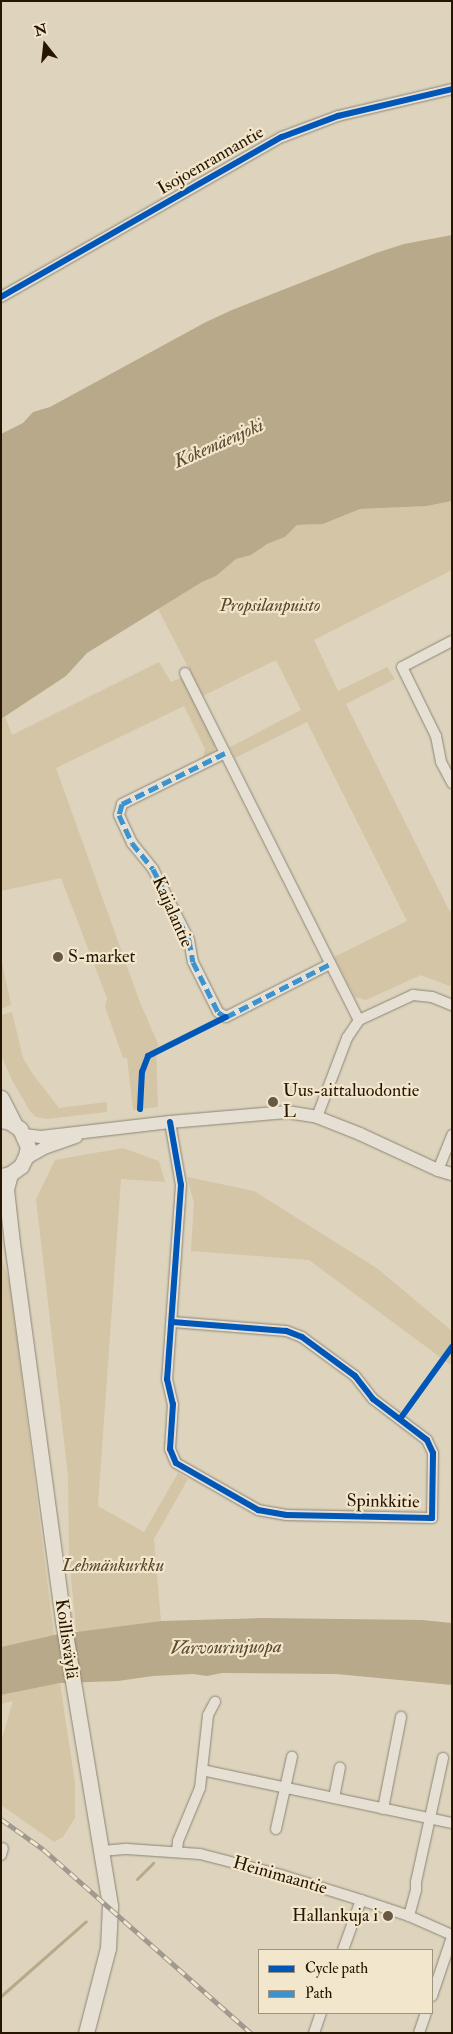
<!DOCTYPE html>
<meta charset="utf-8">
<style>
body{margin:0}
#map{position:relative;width:453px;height:2034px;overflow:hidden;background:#ded4bd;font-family:"IM FELL Double Pica",serif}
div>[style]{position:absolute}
.green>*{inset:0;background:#d3c5a5}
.water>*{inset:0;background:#b8a98a}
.stream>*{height:3px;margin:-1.5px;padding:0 1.5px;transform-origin:1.5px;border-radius:1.5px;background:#b8a98a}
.roads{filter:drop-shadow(0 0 1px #8c8576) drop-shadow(0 0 1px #8c8576)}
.minor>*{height:10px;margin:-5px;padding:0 5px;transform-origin:5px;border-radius:5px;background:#e5dfd4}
.tertiary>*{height:12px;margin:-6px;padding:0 6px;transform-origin:6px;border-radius:6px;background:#e5dfd4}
.secondary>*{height:15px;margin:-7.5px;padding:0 7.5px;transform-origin:7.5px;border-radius:7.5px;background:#e5dfd4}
.rail>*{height:5px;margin-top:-2.5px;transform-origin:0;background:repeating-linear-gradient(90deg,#f2e6cc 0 9px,#9f998f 0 18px);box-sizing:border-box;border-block:1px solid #9f998f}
.quiet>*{height:5px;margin-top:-2.5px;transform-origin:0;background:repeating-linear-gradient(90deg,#3b93d0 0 10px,transparent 0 15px)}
.cycleway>*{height:6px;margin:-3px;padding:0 3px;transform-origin:3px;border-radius:3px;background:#0057b8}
.dots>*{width:14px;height:14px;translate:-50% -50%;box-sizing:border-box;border:2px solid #f2e6cc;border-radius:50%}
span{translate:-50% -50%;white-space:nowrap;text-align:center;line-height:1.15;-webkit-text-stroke:4.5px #f2e6cc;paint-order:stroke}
.street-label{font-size:18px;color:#261601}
.park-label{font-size:18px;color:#57472c;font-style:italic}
.poi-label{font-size:18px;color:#261601}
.left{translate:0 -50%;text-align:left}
.right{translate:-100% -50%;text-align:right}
.water-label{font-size:19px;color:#5a4a2f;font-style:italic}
.frame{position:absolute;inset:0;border:2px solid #261601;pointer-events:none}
.legend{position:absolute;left:258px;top:1949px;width:175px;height:65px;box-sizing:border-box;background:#f2e6cc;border:1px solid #a0937b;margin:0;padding:6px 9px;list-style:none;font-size:15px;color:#261601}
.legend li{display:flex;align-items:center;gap:10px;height:25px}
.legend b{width:25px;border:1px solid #a0937b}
.north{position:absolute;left:20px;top:20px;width:50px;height:50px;-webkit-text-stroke:4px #f2e6cc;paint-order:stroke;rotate:344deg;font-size:14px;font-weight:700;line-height:20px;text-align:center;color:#261601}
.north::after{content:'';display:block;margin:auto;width:18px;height:22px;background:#261601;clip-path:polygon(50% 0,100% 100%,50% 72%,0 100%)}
</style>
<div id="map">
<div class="green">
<div style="clip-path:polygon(452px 501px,452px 570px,314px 640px,338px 691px,387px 667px,395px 679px,346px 704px,449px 910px,452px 912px,452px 987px,421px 975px,366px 1000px,355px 997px,334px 957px,407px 921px,307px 722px,235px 758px,230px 747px,301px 710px,276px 660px,203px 696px,158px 609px,202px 582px,216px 576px,236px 559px,251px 555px,267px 544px,285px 537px,297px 525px,323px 524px,360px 509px,427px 506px)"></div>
<div style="clip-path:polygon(159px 662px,171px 682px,185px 676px,217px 742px,214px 752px,203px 757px,205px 749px,184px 706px,56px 768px,139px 1000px,159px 1046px,156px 1048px,158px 1107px,133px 1110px,127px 1058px,123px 1058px,105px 1007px,107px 998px,61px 878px,1px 891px,1px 719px,5px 717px,12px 735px)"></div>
<div style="clip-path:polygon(1px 958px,11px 1005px,1px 1009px)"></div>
<div style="clip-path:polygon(12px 1012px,23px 1058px,32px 1073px,59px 1108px,107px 1102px,107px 1112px,47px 1119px,36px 1117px,30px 1111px,12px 1080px,1px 1055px,1px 1015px)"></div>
<div style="clip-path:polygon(123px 1148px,159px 1161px,165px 1182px,121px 1179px,98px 1506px,144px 1532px,178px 1473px,188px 1479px,154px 1539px,161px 1621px,80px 1633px,76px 1629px,69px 1557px,68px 1476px,36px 1199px,55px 1160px)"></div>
<div style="clip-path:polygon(187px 1177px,254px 1191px,378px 1269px,452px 1331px,452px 1366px,309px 1260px,191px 1251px,194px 1203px)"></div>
<div style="clip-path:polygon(1px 1256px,10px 1284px,54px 1635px,1px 1647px)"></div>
<div style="clip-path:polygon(60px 1683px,75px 1783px,75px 1818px,63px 1837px,54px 1842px,1px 1805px,1px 1742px,13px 1701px,1px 1704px,1px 1695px)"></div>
</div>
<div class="water">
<div style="clip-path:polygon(452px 235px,452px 501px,427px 506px,360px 509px,323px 524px,297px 525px,285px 537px,267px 544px,251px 555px,236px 559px,216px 576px,202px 582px,87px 653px,66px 676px,1px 719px,1px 434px,23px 423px,33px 412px,50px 407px,206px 322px,232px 310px,376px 253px,404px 244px)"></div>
<div style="clip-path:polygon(262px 1618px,422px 1620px,452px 1623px,452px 1685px,336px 1674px,222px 1673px,207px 1676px,193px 1674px,153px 1676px,118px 1681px,60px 1683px,1px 1695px,1px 1647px,54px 1635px,161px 1621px)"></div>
</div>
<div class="stream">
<div style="left:137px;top:1879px;width:23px;rotate:-45deg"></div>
<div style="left:1px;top:1996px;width:113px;rotate:-41.4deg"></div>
</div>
<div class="roads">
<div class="minor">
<div style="left:1px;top:297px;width:323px;rotate:-29.7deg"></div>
<div style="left:282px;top:137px;width:60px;rotate:-20.6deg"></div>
<div style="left:338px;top:116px;width:117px;rotate:-13.3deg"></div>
<div style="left:452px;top:641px;width:56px;rotate:152.5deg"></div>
<div style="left:402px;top:667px;width:77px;rotate:63.8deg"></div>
<div style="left:436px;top:736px;width:26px;rotate:79deg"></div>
<div style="left:441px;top:762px;width:24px;rotate:62deg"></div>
<div style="left:185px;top:673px;width:388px;rotate:63.4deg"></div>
<div style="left:225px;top:753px;width:115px;rotate:153.7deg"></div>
<div style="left:122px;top:804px;width:11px;rotate:105deg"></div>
<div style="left:119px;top:815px;width:31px;rotate:65deg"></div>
<div style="left:132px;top:843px;width:33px;rotate:51deg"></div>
<div style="left:153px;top:869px;width:80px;rotate:63.1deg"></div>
<div style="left:189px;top:940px;width:22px;rotate:80deg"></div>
<div style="left:193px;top:962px;width:56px;rotate:63.4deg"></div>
<div style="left:218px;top:1012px;width:9px;rotate:32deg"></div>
<div style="left:226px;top:1017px;width:117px;rotate:-27deg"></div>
<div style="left:317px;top:1117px;width:85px;rotate:-69.2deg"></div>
<div style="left:347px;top:1038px;width:22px;rotate:-56deg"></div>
<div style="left:359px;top:1020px;width:60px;rotate:-24.8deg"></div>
<div style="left:413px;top:995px;width:19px;rotate:6deg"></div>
<div style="left:432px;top:997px;width:22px;rotate:22deg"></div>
<div style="left:170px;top:1122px;width:64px;rotate:80.1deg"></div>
<div style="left:181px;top:1185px;width:195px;rotate:94.1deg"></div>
<div style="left:167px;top:1379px;width:26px;rotate:77deg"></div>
<div style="left:173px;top:1404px;width:45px;rotate:93.8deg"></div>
<div style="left:170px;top:1449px;width:15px;rotate:67deg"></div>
<div style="left:176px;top:1463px;width:95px;rotate:29.8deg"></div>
<div style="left:258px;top:1510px;width:29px;rotate:10deg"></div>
<div style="left:287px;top:1515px;width:145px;rotate:1.2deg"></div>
<div style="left:432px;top:1518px;width:65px;rotate:-89.1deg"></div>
<div style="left:433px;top:1453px;width:14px;rotate:-115deg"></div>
<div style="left:427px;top:1440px;width:68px;rotate:-142.8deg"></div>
<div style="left:373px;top:1399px;width:29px;rotate:-128deg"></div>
<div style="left:355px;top:1376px;width:66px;rotate:-143.7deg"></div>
<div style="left:302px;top:1337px;width:17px;rotate:-159deg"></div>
<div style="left:286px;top:1331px;width:114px;rotate:-175.5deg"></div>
<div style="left:438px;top:1170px;width:38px;rotate:-68deg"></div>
<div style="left:202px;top:1770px;width:256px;rotate:12deg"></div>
<div style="left:334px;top:1798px;width:31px;rotate:-79deg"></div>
<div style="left:383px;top:1809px;width:94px;rotate:-78.9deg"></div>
<div style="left:276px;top:1829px;width:74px;rotate:-77.5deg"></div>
<div style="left:102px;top:1851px;width:25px;rotate:-5deg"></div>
<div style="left:127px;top:1849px;width:73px;rotate:3.9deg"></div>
<div style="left:200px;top:1854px;width:84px;rotate:14.5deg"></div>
<div style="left:281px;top:1875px;width:84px;rotate:17.4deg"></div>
<div style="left:361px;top:1900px;width:51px;rotate:18.4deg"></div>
<div style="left:409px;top:1916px;width:47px;rotate:23.8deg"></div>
<div style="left:177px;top:1851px;width:10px;rotate:-84deg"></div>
<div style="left:178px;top:1841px;width:57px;rotate:-67.5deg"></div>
<div style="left:200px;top:1788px;width:73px;rotate:-83.7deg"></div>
<div style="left:208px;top:1715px;width:15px;rotate:-62deg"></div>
<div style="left:1px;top:1855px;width:7px;rotate:-74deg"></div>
<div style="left:409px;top:1916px;width:27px;rotate:-75deg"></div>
<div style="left:416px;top:1890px;width:8px;rotate:-90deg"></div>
<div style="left:416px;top:1882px;width:127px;rotate:-77.7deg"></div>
<div style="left:343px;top:1950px;width:53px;rotate:-70.2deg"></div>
<div style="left:432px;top:1996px;width:62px;rotate:-71.3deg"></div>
<div style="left:314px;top:2033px;width:21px;rotate:-71deg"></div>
<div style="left:419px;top:2033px;width:21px;rotate:-71deg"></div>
</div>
<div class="tertiary">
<div style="left:24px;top:1135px;width:17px;rotate:7deg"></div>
<div style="left:41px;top:1137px;width:130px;rotate:-6.6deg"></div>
<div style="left:170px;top:1122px;width:117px;rotate:-4.9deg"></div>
<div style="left:287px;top:1112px;width:30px;rotate:9deg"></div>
<div style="left:317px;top:1117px;width:46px;rotate:21.6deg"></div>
<div style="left:360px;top:1134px;width:86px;rotate:24.8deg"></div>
<div style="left:438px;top:1170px;width:15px;rotate:16deg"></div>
<div style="left:25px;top:1159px;width:22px;rotate:-30deg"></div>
<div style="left:44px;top:1148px;width:34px;rotate:-19deg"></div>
</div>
<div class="secondary">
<div style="left:1px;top:1098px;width:30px;rotate:63deg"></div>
<div style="left:1px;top:1120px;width:9px;rotate:13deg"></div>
<div style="left:10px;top:1122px;width:12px;rotate:35deg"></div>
<div style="left:20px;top:1129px;width:20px;rotate:66deg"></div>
<div style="left:28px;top:1147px;width:9px;rotate:103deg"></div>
<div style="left:26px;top:1156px;width:11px;rotate:117deg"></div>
<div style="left:21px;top:1166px;width:14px;rotate:144deg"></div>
<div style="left:10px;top:1174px;width:9px;rotate:167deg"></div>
<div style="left:10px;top:1174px;width:16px;rotate:105deg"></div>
<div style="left:6px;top:1189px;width:54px;rotate:83.7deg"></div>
<div style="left:12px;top:1243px;width:381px;rotate:82.3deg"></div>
<div style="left:63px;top:1621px;width:289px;rotate:80.6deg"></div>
<div style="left:110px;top:1906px;width:42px;rotate:92.7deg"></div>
<div style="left:108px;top:1948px;width:88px;rotate:104.5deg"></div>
</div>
</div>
<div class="rail">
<div style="left:1px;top:1819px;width:52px;rotate:35.5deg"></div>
<div style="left:43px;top:1849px;width:278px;rotate:41.5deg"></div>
</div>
<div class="quiet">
<div style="left:225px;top:753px;width:115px;rotate:153.7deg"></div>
<div style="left:122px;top:804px;width:11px;rotate:105deg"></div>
<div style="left:119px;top:815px;width:31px;rotate:65deg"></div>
<div style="left:132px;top:843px;width:33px;rotate:51deg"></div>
<div style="left:153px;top:869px;width:80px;rotate:63.1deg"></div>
<div style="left:189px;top:940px;width:22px;rotate:80deg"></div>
<div style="left:193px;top:962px;width:56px;rotate:63.4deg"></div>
<div style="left:218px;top:1012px;width:9px;rotate:32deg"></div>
<div style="left:226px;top:1017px;width:117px;rotate:-27deg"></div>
</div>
<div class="cycleway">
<div style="left:1px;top:297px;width:323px;rotate:-29.7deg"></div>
<div style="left:282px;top:137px;width:60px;rotate:-20.6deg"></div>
<div style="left:338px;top:116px;width:117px;rotate:-13.3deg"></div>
<div style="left:140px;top:1109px;width:37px;rotate:-87deg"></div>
<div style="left:142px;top:1072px;width:17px;rotate:-69deg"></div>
<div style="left:148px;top:1056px;width:87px;rotate:-26.6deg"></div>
<div style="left:170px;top:1122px;width:64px;rotate:80.1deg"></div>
<div style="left:181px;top:1185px;width:195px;rotate:94.1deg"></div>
<div style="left:167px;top:1379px;width:26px;rotate:77deg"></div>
<div style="left:173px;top:1404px;width:45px;rotate:93.8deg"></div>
<div style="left:170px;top:1449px;width:15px;rotate:67deg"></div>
<div style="left:176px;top:1463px;width:95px;rotate:29.8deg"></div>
<div style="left:258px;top:1510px;width:29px;rotate:10deg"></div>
<div style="left:287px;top:1515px;width:145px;rotate:1.2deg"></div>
<div style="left:432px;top:1518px;width:65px;rotate:-89.1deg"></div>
<div style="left:433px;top:1453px;width:14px;rotate:-115deg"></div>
<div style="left:427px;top:1440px;width:68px;rotate:-142.8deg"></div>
<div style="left:373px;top:1399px;width:29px;rotate:-128deg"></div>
<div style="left:355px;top:1376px;width:66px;rotate:-143.7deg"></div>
<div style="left:302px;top:1337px;width:17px;rotate:-159deg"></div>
<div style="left:286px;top:1331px;width:114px;rotate:-175.5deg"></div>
<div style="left:400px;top:1419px;width:89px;rotate:-54.2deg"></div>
</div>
<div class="dots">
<div style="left:58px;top:957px;background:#665843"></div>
<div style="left:273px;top:1102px;background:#665843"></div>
<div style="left:388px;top:1916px;background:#665843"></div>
</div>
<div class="street-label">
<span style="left:211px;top:161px;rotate:-30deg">Isojoenrannantie</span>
<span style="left:172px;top:912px;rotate:66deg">Kaijalantie</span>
<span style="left:383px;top:1502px;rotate:1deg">Spinkkitie</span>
<span style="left:66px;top:1639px;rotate:82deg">Koillisväylä</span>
<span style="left:280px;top:1876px;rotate:16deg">Heinimaantie</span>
</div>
<div class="park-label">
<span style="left:270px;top:606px">Propsilanpuisto</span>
<span style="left:113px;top:1566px">Lehmänkurkku</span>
</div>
<div class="poi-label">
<span class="left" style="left:68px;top:957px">S-market</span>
<span class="left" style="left:283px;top:1102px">Uus-aittaluodontie<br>L</span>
<span class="right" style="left:378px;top:1916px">Hallankuja i</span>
</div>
<div class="water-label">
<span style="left:219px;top:444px;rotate:-24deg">Kokemäenjoki</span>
<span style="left:226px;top:1648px;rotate:-1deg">Varvourinjuopa</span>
</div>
<div class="frame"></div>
<ul class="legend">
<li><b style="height:6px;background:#0057b8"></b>Cycle path</li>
<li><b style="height:6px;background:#3b93d0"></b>Path</li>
</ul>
<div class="north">N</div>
</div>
